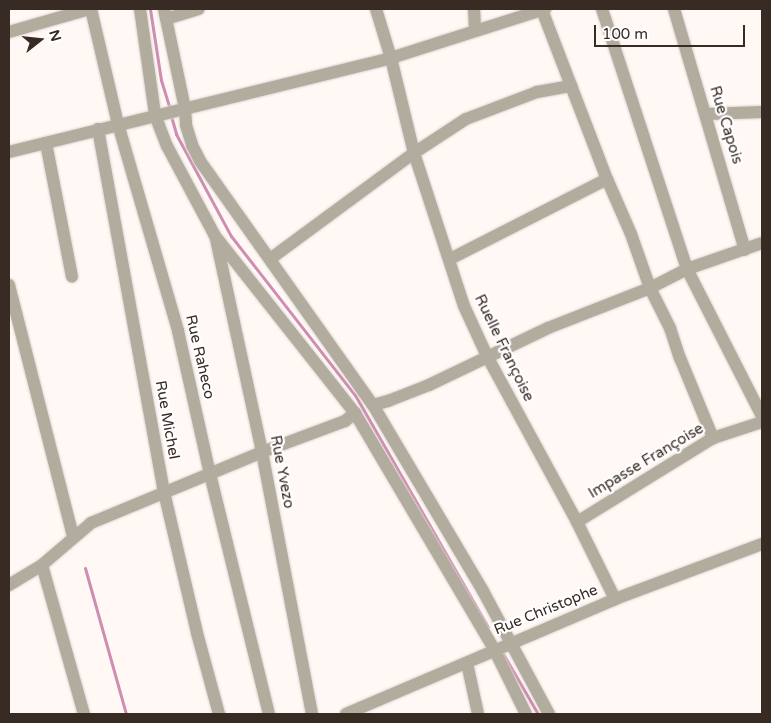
<!DOCTYPE html>
<meta charset="utf-8">
<style>
body{margin:0}
#map{position:relative;width:771px;height:723px;overflow:hidden;background:#fff8f4;font-family:"Varela Round",sans-serif}
div>[style]{position:absolute}
.stream>*{height:3px;margin:-1.5px;padding:0 1.5px;transform-origin:1.5px;border-radius:1.5px;background:#ce8db1}
.roads{filter:drop-shadow(0 0 1px #dbd3cf) drop-shadow(0 0 1px #dbd3cf)}
.minor>*{height:12px;margin:-6px;padding:0 6px;transform-origin:6px;border-radius:6px;background:#b2ac9f}
span{translate:-50% -50%;white-space:nowrap;text-align:center;line-height:1.15;-webkit-text-stroke:4.5px #fff;paint-order:stroke}
.street-label{font-size:15px;color:#382b24}
.frame{position:absolute;inset:0;border:10px solid #382b24;pointer-events:none}
.north{position:absolute;left:15px;top:15px;width:50px;height:50px;-webkit-text-stroke:4px #fff;paint-order:stroke;rotate:74deg;font-size:14px;font-weight:700;line-height:20px;text-align:center;color:#382b24}
.north::after{content:'';display:block;margin:auto;width:18px;height:22px;background:#382b24;clip-path:polygon(50% 0,100% 100%,50% 72%,0 100%)}
.scale{position:absolute;left:594px;top:25px;width:151px;height:22px;box-sizing:border-box;border:2px solid #382b24;border-top:0;padding-left:6px;font-size:15px;line-height:18px;white-space:nowrap;color:#382b24;-webkit-text-stroke:4px #fff;paint-order:stroke}
</style>
<div id="map">
<div class="stream">
<div style="left:150px;top:9px;width:72px;rotate:81.2deg"></div>
<div style="left:161px;top:80px;width:31px;rotate:73deg"></div>
<div style="left:171px;top:116px;width:19px;rotate:74deg"></div>
<div style="left:176px;top:134px;width:116px;rotate:61.7deg"></div>
<div style="left:231px;top:236px;width:202px;rotate:52.1deg"></div>
<div style="left:355px;top:395px;width:267px;rotate:60.2deg"></div>
<div style="left:85px;top:568px;width:152px;rotate:74.3deg"></div>
<div style="left:502px;top:652px;width:72px;rotate:59.9deg"></div>
</div>
<div class="roads">
<div class="minor">
<div style="left:91px;top:9px;width:118px;rotate:76.8deg"></div>
<div style="left:118px;top:124px;width:216px;rotate:73.8deg"></div>
<div style="left:178px;top:331px;width:147px;rotate:77.4deg"></div>
<div style="left:210px;top:474px;width:247px;rotate:76.2deg"></div>
<div style="left:140px;top:9px;width:107px;rotate:81.9deg"></div>
<div style="left:155px;top:115px;width:33px;rotate:69deg"></div>
<div style="left:167px;top:146px;width:102px;rotate:61.9deg"></div>
<div style="left:215px;top:236px;width:226px;rotate:51.7deg"></div>
<div style="left:355px;top:413px;width:274px;rotate:59.5deg"></div>
<div style="left:494px;top:649px;width:72px;rotate:63.8deg"></div>
<div style="left:164px;top:9px;width:102px;rotate:78.1deg"></div>
<div style="left:185px;top:109px;width:16px;rotate:86deg"></div>
<div style="left:186px;top:125px;width:21px;rotate:73deg"></div>
<div style="left:192px;top:145px;width:18px;rotate:63deg"></div>
<div style="left:200px;top:161px;width:299px;rotate:54.7deg"></div>
<div style="left:373px;top:405px;width:216px;rotate:59.4deg"></div>
<div style="left:483px;top:591px;width:140px;rotate:61.8deg"></div>
<div style="left:376px;top:9px;width:51px;rotate:73deg"></div>
<div style="left:391px;top:58px;width:98px;rotate:76.4deg"></div>
<div style="left:414px;top:153px;width:161px;rotate:71.9deg"></div>
<div style="left:464px;top:306px;width:55px;rotate:65.3deg"></div>
<div style="left:487px;top:356px;width:189px;rotate:61.5deg"></div>
<div style="left:577px;top:522px;width:86px;rotate:63.7deg"></div>
<div style="left:474px;top:9px;width:22px;rotate:87deg"></div>
<div style="left:602px;top:9px;width:274px;rotate:71.9deg"></div>
<div style="left:687px;top:269px;width:165px;rotate:63deg"></div>
<div style="left:674px;top:9px;width:251px;rotate:73.6deg"></div>
<div style="left:542px;top:10px;width:181px;rotate:69deg"></div>
<div style="left:607px;top:179px;width:60px;rotate:66.4deg"></div>
<div style="left:631px;top:234px;width:57px;rotate:70.6deg"></div>
<div style="left:650px;top:288px;width:45px;rotate:63.4deg"></div>
<div style="left:670px;top:328px;width:32px;rotate:72deg"></div>
<div style="left:680px;top:358px;width:87px;rotate:67.6deg"></div>
<div style="left:166px;top:19px;width:34px;rotate:-17deg"></div>
<div style="left:9px;top:32px;width:83px;rotate:-16deg"></div>
<div style="left:706px;top:114px;width:56px;rotate:-2deg"></div>
<div style="left:98px;top:129px;width:369px;rotate:79.7deg"></div>
<div style="left:164px;top:492px;width:145px;rotate:76.8deg"></div>
<div style="left:197px;top:633px;width:84px;rotate:74.8deg"></div>
<div style="left:46px;top:143px;width:136px;rotate:79deg"></div>
<div style="left:9px;top:152px;width:393px;rotate:-13.8deg"></div>
<div style="left:391px;top:58px;width:162px;rotate:-17.7deg"></div>
<div style="left:216px;top:239px;width:218px;rotate:77.8deg"></div>
<div style="left:262px;top:452px;width:267px;rotate:79.2deg"></div>
<div style="left:270px;top:259px;width:179px;rotate:-36.4deg"></div>
<div style="left:414px;top:153px;width:62px;rotate:-33.2deg"></div>
<div style="left:466px;top:119px;width:76px;rotate:-20.8deg"></div>
<div style="left:537px;top:92px;width:35px;rotate:-10deg"></div>
<div style="left:450px;top:259px;width:176px;rotate:-27deg"></div>
<div style="left:9px;top:285px;width:260px;rotate:75.7deg"></div>
<div style="left:373px;top:405px;width:16px;rotate:-15deg"></div>
<div style="left:388px;top:401px;width:44px;rotate:-21.3deg"></div>
<div style="left:429px;top:385px;width:132px;rotate:-25.6deg"></div>
<div style="left:548px;top:328px;width:110px;rotate:-21.4deg"></div>
<div style="left:650px;top:288px;width:42px;rotate:-27.2deg"></div>
<div style="left:687px;top:269px;width:79px;rotate:-19.1deg"></div>
<div style="left:577px;top:522px;width:160px;rotate:-31.7deg"></div>
<div style="left:713px;top:438px;width:52px;rotate:-18.1deg"></div>
<div style="left:42px;top:565px;width:155px;rotate:74.3deg"></div>
<div style="left:9px;top:585px;width:39px;rotate:-31deg"></div>
<div style="left:42px;top:565px;width:65px;rotate:-40.6deg"></div>
<div style="left:91px;top:523px;width:185px;rotate:-22.5deg"></div>
<div style="left:262px;top:452px;width:89px;rotate:-20.5deg"></div>
<div style="left:345px;top:421px;width:13px;rotate:-39deg"></div>
<div style="left:467px;top:663px;width:52px;rotate:77.8deg"></div>
<div style="left:346px;top:714px;width:293px;rotate:-23.1deg"></div>
<div style="left:615px;top:599px;width:157px;rotate:-20.5deg"></div>
</div>
</div>
<div class="street-label">
<span style="left:726px;top:125px;rotate:73deg">Rue Capois</span>
<span style="left:504px;top:348px;rotate:64deg">Ruelle Françoise</span>
<span style="left:200px;top:357px;rotate:77deg">Rue Raheco</span>
<span style="left:167px;top:420px;rotate:80deg">Rue Michel</span>
<span style="left:646px;top:461px;rotate:-31deg">Impasse Françoise</span>
<span style="left:282px;top:472px;rotate:79deg">Rue Yvezo</span>
<span style="left:546px;top:610px;rotate:-22deg">Rue Christophe</span>
</div>
<div class="frame"></div>
<div class="north">N</div>
<div class="scale">100 m</div>
</div>
